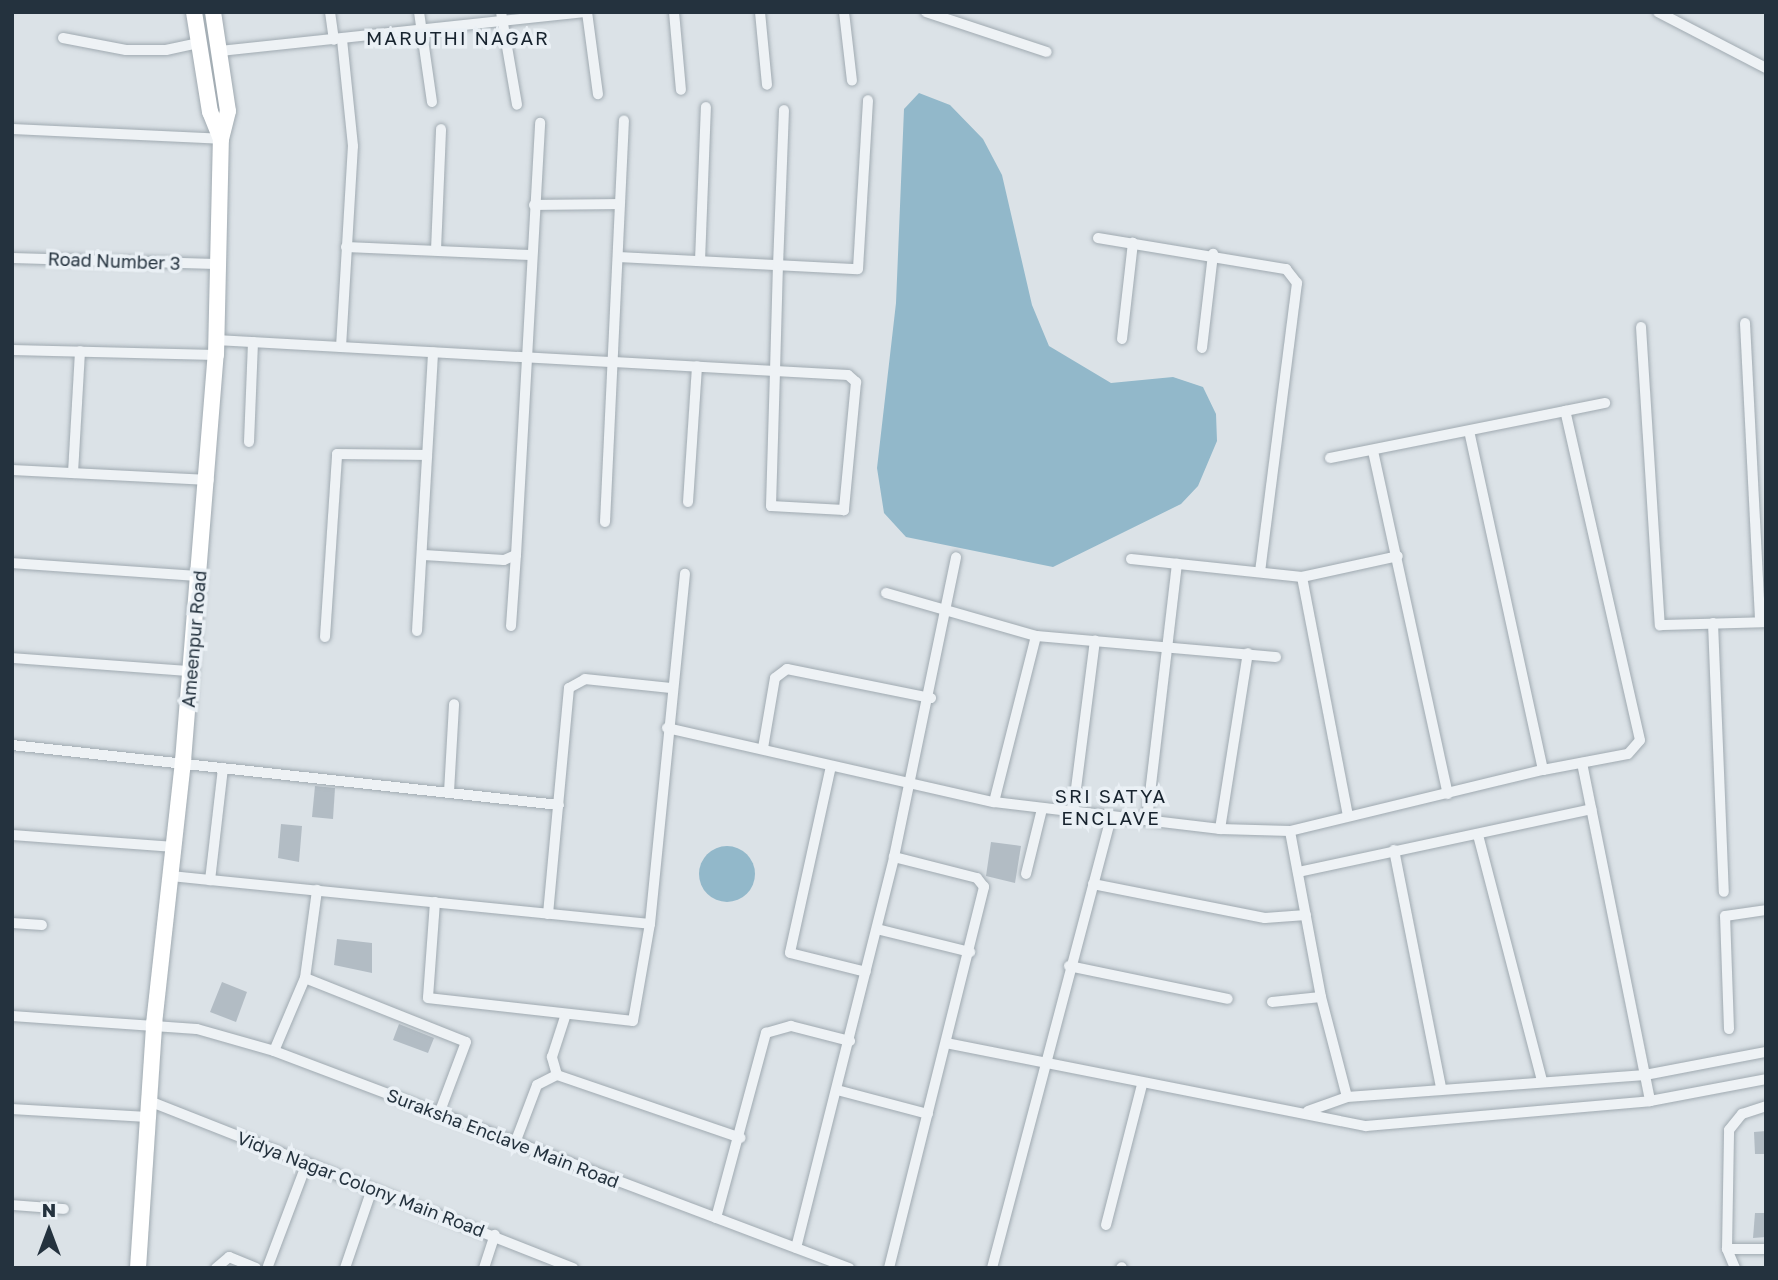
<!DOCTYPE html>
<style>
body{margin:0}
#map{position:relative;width:1778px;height:1280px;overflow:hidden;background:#dbe2e7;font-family:"Golos Text",sans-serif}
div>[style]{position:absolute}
.water>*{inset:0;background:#92b8ca}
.round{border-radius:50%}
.building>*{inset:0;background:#b2bcc4}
.roads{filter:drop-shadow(0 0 2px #a0aab1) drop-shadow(0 0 2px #a0aab1)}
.street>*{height:10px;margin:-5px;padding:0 5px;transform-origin:5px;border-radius:5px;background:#eef2f5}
.secondary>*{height:16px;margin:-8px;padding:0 8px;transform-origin:8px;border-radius:8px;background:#fff}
span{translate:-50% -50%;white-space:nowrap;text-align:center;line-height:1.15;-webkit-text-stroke:7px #eaf0f5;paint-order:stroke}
.street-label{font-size:18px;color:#24323e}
.neighbourhood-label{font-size:19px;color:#17232e;letter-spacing:2px}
.frame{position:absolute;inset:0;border:14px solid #24323e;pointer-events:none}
.north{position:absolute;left:14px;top:1196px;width:70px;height:70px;-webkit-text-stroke:5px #eaf0f5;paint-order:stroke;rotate:0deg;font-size:19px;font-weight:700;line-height:28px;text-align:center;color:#24323e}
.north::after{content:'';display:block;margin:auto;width:24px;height:32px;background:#24323e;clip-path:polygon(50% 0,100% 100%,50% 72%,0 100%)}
</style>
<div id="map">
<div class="water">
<div style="clip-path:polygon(919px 93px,950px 105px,983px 139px,1002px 175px,1032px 305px,1049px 346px,1111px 383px,1173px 377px,1203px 387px,1216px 414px,1217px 441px,1198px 486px,1181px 504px,1053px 567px,906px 537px,884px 513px,877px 468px,896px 303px,904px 109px)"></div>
<div class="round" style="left:699px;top:846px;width:56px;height:56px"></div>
</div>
<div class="building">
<div style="clip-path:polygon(315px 786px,335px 788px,333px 819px,312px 817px)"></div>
<div style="clip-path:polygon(281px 824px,302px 826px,299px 862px,278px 858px)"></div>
<div style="clip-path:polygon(991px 842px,1021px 846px,1015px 883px,986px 876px)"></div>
<div style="clip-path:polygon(337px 939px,372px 943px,372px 973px,334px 965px)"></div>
<div style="clip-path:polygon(222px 982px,247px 992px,236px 1022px,210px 1012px)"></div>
<div style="clip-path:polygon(399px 1024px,434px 1038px,428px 1053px,393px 1040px)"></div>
<div style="clip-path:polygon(1766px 1131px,1766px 1154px,1755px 1154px,1754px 1132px)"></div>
<div style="clip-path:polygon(1755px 1213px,1766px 1213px,1766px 1237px,1753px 1238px)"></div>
</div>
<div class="roads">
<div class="street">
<div style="left:330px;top:12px;width:28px;rotate:82deg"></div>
<div style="left:419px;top:12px;width:91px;rotate:81.8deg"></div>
<div style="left:501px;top:12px;width:94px;rotate:80.2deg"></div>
<div style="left:587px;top:12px;width:83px;rotate:82.4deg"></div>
<div style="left:674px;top:12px;width:78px;rotate:84.9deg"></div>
<div style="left:760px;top:12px;width:73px;rotate:84.5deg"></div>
<div style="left:844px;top:12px;width:69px;rotate:83.4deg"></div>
<div style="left:926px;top:12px;width:127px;rotate:18.3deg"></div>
<div style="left:1658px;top:12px;width:122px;rotate:27.4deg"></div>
<div style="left:63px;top:38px;width:64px;rotate:10.8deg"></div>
<div style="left:126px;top:50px;width:40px"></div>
<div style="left:166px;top:50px;width:35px;rotate:-12deg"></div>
<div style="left:220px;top:51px;width:369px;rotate:-6.1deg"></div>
<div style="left:12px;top:129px;width:209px;rotate:2.7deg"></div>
<div style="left:534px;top:205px;width:84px;rotate:-0.7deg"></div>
<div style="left:1098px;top:238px;width:191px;rotate:9.4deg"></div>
<div style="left:1286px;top:269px;width:18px;rotate:52deg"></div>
<div style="left:1297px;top:283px;width:290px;rotate:97.3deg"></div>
<div style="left:346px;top:247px;width:185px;rotate:2.5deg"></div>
<div style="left:436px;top:250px;width:121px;rotate:-87.6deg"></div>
<div style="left:618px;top:257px;width:240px;rotate:2.9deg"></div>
<div style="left:858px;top:269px;width:169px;rotate:-86.6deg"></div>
<div style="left:12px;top:258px;width:204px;rotate:1.7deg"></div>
<div style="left:700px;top:261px;width:154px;rotate:-87.8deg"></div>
<div style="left:1745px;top:323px;width:299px;rotate:87.1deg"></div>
<div style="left:1641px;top:327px;width:299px;rotate:86.4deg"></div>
<div style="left:1660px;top:625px;width:106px;rotate:-1.6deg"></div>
<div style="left:1122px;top:339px;width:97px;rotate:-83.5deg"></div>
<div style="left:216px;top:340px;width:399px;rotate:3.2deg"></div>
<div style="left:614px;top:362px;width:161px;rotate:3.2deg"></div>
<div style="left:775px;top:371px;width:73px;rotate:3.1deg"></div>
<div style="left:848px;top:375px;width:11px;rotate:41deg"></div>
<div style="left:856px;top:382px;width:129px;rotate:95.4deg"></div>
<div style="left:844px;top:510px;width:73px;rotate:-176.9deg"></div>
<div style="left:771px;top:506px;width:135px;rotate:-88.3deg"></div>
<div style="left:775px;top:371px;width:105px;rotate:-88.4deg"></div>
<div style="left:778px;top:266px;width:156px;rotate:-87.8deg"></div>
<div style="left:341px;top:347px;width:201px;rotate:-86.6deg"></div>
<div style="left:353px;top:146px;width:107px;rotate:-95.9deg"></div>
<div style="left:1202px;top:348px;width:95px;rotate:-83.3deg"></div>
<div style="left:12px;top:350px;width:204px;rotate:1.4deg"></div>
<div style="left:249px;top:442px;width:100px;rotate:-87.7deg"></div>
<div style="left:1373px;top:451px;width:351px;rotate:77.7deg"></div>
<div style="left:1330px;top:458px;width:240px;rotate:-11.3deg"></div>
<div style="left:12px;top:470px;width:197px;rotate:2.9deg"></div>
<div style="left:73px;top:473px;width:122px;rotate:-86.7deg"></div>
<div style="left:688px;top:502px;width:136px;rotate:-86.2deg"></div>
<div style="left:605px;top:522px;width:402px;rotate:-87.3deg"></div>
<div style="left:424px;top:555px;width:80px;rotate:3.6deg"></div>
<div style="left:504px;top:560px;width:13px;rotate:-23deg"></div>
<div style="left:516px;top:555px;width:433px;rotate:-86.8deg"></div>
<div style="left:1131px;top:559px;width:172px;rotate:6deg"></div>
<div style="left:1302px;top:577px;width:98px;rotate:-12.3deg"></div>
<div style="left:12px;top:563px;width:188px;rotate:4deg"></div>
<div style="left:1302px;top:577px;width:243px;rotate:79.1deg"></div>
<div style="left:886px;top:593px;width:156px;rotate:16deg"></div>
<div style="left:1036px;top:636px;width:241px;rotate:5deg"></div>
<div style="left:1713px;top:623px;width:269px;rotate:87.7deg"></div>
<div style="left:511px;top:626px;width:71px;rotate:-86deg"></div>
<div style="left:417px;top:631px;width:279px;rotate:-86.7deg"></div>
<div style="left:325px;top:637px;width:183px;rotate:-86.2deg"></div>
<div style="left:337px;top:454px;width:90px;rotate:0.6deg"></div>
<div style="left:12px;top:658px;width:178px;rotate:4.2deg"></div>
<div style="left:667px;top:728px;width:335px;rotate:12.8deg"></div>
<div style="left:994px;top:802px;width:228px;rotate:6.8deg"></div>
<div style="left:1220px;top:829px;width:70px;rotate:1.6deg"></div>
<div style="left:1290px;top:831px;width:260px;rotate:-13.6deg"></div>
<div style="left:1543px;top:770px;width:347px;rotate:-102.3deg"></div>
<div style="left:12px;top:745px;width:550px;rotate:6.26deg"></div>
<div style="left:763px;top:748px;width:71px;rotate:-80.3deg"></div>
<div style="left:775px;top:678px;width:15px;rotate:-37deg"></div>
<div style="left:787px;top:669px;width:147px;rotate:11.4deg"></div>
<div style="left:1582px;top:763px;width:345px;rotate:78.6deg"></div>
<div style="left:831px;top:766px;width:191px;rotate:102.4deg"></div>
<div style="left:790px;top:953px;width:78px;rotate:14deg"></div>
<div style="left:223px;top:768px;width:113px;rotate:96.6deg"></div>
<div style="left:210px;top:880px;width:442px;rotate:5.7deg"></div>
<div style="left:1543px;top:770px;width:86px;rotate:-10.7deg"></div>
<div style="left:1628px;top:754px;width:18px;rotate:-49deg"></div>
<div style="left:1640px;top:740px;width:337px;rotate:-102.8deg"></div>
<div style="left:1565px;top:411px;width:41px;rotate:-11.3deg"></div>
<div style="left:449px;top:792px;width:88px;rotate:-86.7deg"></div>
<div style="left:994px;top:802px;width:171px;rotate:-75.8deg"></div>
<div style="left:1073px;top:812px;width:173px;rotate:-82.7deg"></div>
<div style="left:1147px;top:819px;width:257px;rotate:-83.3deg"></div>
<div style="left:1220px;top:829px;width:178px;rotate:-81deg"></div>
<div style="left:12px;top:835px;width:163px;rotate:4.2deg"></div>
<div style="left:1478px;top:835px;width:254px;rotate:75.4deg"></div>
<div style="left:1394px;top:850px;width:243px;rotate:78.8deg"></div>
<div style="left:1298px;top:872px;width:300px;rotate:-12.1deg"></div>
<div style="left:1026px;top:874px;width:67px;rotate:-76.2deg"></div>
<div style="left:171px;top:876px;width:39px;rotate:6deg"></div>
<div style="left:1093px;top:884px;width:175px;rotate:11.2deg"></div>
<div style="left:1265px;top:918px;width:41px;rotate:-4.2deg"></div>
<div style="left:435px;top:902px;width:96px;rotate:94.2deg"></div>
<div style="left:428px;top:998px;width:206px;rotate:6.4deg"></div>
<div style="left:633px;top:1021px;width:98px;rotate:-80.1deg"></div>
<div style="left:650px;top:924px;width:352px;rotate:-84.3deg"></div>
<div style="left:548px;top:914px;width:227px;rotate:-84.7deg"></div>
<div style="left:569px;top:688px;width:18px;rotate:-29deg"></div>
<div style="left:585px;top:679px;width:86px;rotate:6deg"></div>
<div style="left:12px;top:923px;width:30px;rotate:4deg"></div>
<div style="left:877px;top:929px;width:96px;rotate:13.9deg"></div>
<div style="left:1069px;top:966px;width:162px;rotate:11.7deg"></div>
<div style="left:305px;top:978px;width:89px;rotate:-82.2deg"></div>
<div style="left:1321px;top:997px;width:103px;rotate:75.4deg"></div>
<div style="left:1272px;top:1002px;width:49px;rotate:-5.8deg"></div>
<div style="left:1321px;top:997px;width:169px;rotate:-100.6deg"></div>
<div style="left:12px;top:1016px;width:185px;rotate:4deg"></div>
<div style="left:197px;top:1029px;width:80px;rotate:15.9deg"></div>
<div style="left:274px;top:1051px;width:615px;rotate:20.68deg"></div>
<div style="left:1729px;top:1029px;width:113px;rotate:-92deg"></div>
<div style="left:1725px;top:916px;width:41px;rotate:-8.3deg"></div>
<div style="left:946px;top:1043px;width:428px;rotate:11.2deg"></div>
<div style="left:1366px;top:1126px;width:285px;rotate:-5deg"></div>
<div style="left:1650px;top:1101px;width:118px;rotate:-10.7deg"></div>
<div style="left:274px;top:1051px;width:79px;rotate:-67deg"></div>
<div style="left:305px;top:978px;width:173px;rotate:21.7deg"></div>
<div style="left:466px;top:1042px;width:77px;rotate:110.6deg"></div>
<div style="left:557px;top:1075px;width:19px;rotate:-106deg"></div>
<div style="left:552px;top:1057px;width:42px;rotate:-72deg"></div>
<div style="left:837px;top:1090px;width:94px;rotate:14.8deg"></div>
<div style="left:149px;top:1101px;width:456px;rotate:21.5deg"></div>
<div style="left:12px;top:1109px;width:135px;rotate:3.4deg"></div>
<div style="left:1308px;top:1111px;width:41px;rotate:-19.7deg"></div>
<div style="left:1347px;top:1097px;width:299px;rotate:-4.2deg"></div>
<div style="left:1645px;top:1075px;width:123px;rotate:-10.8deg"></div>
<div style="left:515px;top:1143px;width:62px;rotate:-69.2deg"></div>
<div style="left:537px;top:1085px;width:22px;rotate:-27deg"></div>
<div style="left:557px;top:1075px;width:194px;rotate:18.9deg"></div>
<div style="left:12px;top:1205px;width:52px;rotate:4.4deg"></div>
<div style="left:716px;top:1218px;width:192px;rotate:-74.9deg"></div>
<div style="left:766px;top:1033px;width:26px;rotate:-16deg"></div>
<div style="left:791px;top:1026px;width:61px;rotate:14.3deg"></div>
<div style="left:1106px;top:1225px;width:145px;rotate:-75.6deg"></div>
<div style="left:796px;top:1248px;width:403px;rotate:-75.9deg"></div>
<div style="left:894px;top:857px;width:306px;rotate:-78.3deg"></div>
<div style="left:1727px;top:1249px;width:39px"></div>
<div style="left:268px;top:1266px;width:110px;rotate:-69.3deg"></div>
<div style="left:216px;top:1268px;width:17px;rotate:-40deg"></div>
<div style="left:229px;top:1257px;width:29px;rotate:22deg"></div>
<div style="left:345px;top:1268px;width:83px;rotate:-71.1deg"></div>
<div style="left:484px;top:1268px;width:35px;rotate:-72deg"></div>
<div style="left:889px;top:1268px;width:393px;rotate:-76deg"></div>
<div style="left:984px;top:887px;width:11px;rotate:-128deg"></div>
<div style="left:977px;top:878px;width:86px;rotate:-165.8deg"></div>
<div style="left:992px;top:1268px;width:466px;rotate:-75.2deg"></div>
<div style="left:1121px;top:1268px;width:1px;rotate:-45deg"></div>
<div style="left:1735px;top:1268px;width:21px;rotate:-113deg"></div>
<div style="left:1727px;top:1249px;width:119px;rotate:-89deg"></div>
<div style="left:1729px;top:1130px;width:21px;rotate:-51deg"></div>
<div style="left:1742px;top:1114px;width:25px;rotate:-18deg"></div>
</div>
<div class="secondary">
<div style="left:213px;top:12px;width:100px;rotate:81.4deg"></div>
<div style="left:228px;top:111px;width:29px;rotate:104deg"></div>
<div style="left:138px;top:1268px;width:245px;rotate:-86.2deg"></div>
<div style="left:154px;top:1024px;width:265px;rotate:-83.7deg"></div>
<div style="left:183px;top:761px;width:407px;rotate:-85.4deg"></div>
<div style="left:216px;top:355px;width:216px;rotate:-88.7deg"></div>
<div style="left:221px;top:139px;width:29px;rotate:-112deg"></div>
<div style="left:210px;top:112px;width:101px;rotate:-99.1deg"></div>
</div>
</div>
<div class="street-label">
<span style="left:114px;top:261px;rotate:2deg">Road Number 3</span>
<span style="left:194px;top:639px;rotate:-85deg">Ameenpur Road</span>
<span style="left:503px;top:1138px;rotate:21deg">Suraksha Enclave Main Road</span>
<span style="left:361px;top:1184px;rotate:21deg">Vidya Nagar Colony Main Road</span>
</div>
<div class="neighbourhood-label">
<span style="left:458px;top:38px">MARUTHI NAGAR</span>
<span style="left:1111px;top:807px">SRI SATYA<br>ENCLAVE</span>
</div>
<div class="frame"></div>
<div class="north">N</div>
</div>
